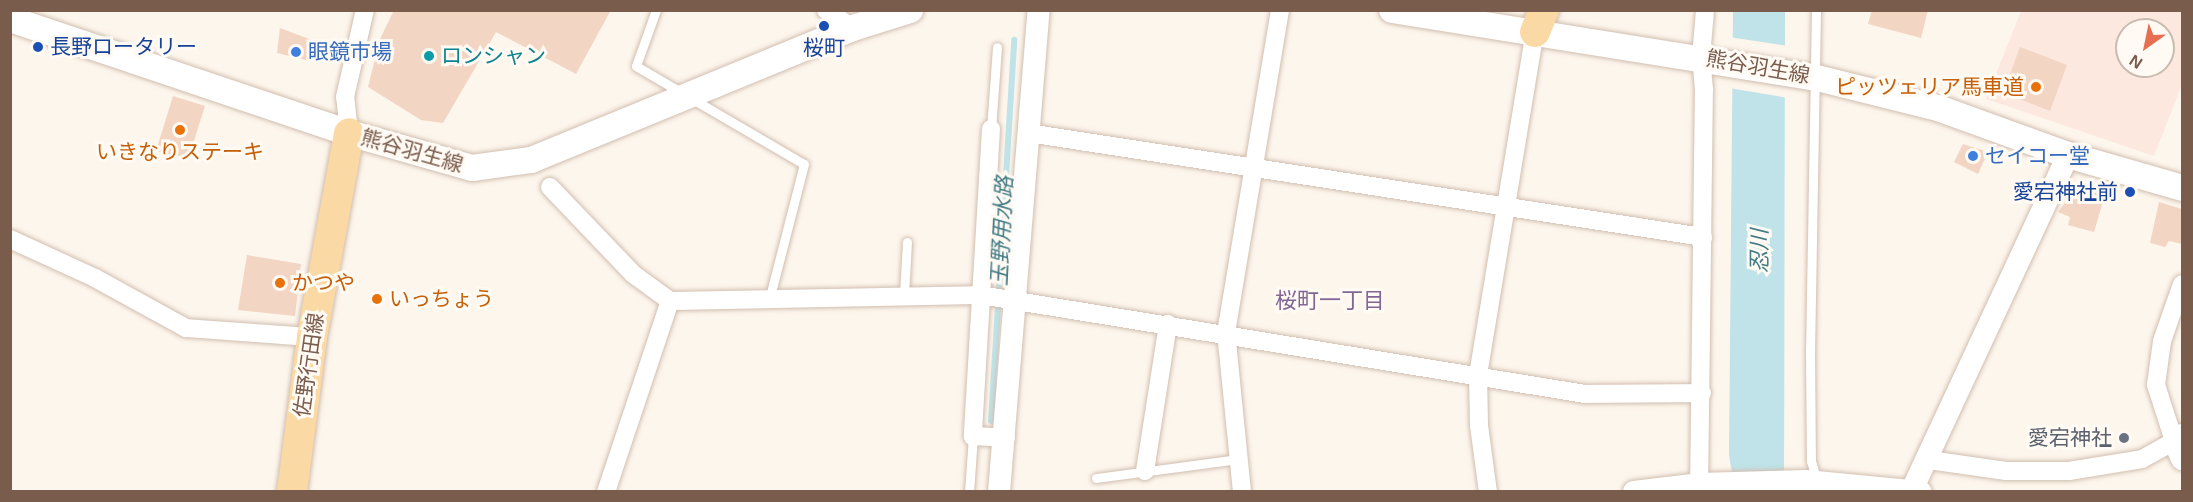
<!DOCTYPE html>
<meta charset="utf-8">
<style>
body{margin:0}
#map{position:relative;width:2193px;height:502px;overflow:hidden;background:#fdf6ec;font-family:Helvetica,"Noto Sans JP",sans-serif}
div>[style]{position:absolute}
.commercial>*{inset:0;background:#fde8e0}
.water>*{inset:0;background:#bfe3e8}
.pier>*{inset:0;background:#fdf6ec}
.stream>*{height:6px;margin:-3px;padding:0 3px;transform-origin:3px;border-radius:3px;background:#bfe3e8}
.building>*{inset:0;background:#f3d5c3}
.roads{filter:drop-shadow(0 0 2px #d1beb0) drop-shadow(0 0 2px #d1beb0)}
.service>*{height:9px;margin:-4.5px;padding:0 4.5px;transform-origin:4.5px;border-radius:4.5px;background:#fff}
.minor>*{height:18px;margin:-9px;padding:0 9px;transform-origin:9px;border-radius:9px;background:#fff}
.tertiary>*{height:22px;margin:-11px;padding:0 11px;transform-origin:11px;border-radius:11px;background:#fff}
.secondary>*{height:26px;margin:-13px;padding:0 13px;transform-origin:13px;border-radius:13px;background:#fff}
.primary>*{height:30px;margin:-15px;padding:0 15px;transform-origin:15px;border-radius:15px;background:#fbd9a5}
.dots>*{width:16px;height:16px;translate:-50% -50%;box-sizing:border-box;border:3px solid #fffaf3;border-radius:50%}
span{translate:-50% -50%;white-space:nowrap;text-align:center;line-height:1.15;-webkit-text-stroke:6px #fffaf3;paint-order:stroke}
.transit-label{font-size:21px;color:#164399}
.left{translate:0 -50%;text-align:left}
.right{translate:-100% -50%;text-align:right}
.shop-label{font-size:21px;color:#366cbe}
.culture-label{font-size:21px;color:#0d838f}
.street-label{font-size:21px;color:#7a5c4d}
.food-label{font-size:21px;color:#c56008}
.worship-label{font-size:21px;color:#5b616d}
.water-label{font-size:22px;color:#437c86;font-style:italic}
.neighbourhood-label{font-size:22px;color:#846695}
.frame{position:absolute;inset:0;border:12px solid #7a5c4d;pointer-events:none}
.north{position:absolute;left:2115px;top:18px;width:60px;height:60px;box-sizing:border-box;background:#fffaf3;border:2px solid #cabbb1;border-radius:50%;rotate:213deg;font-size:16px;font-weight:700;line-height:24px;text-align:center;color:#7a5c4d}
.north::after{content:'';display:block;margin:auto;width:21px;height:27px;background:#e76f51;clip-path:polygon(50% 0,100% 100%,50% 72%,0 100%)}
</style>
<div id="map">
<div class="commercial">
<div style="clip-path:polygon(evenodd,2021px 11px,2182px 11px,2182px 85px,2154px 156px,1986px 99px,2021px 11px,2127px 30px,2163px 30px,2163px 66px,2127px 66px,2127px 30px)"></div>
</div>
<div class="water">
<div style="clip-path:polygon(1733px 11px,1785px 11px,1784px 491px,1735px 491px,1729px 455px)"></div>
</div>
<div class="pier">
<div style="clip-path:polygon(1729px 37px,1788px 46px,1789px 98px,1729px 88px)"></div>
</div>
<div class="stream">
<div style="left:991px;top:421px;width:382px;rotate:-86.5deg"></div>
</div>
<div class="building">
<div style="clip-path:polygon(394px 10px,611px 10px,576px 74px,496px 32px,443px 123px,421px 120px,368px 87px,380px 39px)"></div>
<div style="clip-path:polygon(1872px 10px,1928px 10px,1921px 38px,1868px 24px)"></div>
<div style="clip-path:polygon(280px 28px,325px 45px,318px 63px,277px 53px)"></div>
<div style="clip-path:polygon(2020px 47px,2067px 65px,2050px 111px,2003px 93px)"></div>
<div style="clip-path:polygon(173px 96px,205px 106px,188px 160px,156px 151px)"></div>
<div style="clip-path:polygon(1963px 144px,1988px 152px,1978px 174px,1954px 162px)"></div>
<div style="clip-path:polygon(2086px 186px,2106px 191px,2094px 232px,2068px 225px,2070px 217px,2058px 212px,2076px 188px)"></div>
<div style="clip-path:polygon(2159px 202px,2182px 209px,2182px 244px,2169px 241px,2165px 247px,2150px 243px)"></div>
<div style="clip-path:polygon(247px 255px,301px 264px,295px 316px,238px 310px)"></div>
</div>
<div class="roads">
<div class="service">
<div style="left:656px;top:10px;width:59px;rotate:109.7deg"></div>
<div style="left:636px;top:66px;width:194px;rotate:30.3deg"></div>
<div style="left:804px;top:164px;width:140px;rotate:104.4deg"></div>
<div style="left:1816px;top:10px;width:341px;rotate:91deg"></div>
<div style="left:1810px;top:351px;width:110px;rotate:89.5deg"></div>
<div style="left:1811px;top:461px;width:21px;rotate:73deg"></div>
<div style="left:991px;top:129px;width:82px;rotate:-85.8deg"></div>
<div style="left:904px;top:294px;width:52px;rotate:-86.7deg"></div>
<div style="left:1096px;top:478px;width:143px;rotate:-7.6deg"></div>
<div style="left:969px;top:492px;width:56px;rotate:-85.9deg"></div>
</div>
<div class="minor">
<div style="left:826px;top:10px;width:32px;rotate:34deg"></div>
<div style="left:991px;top:129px;width:308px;rotate:93.4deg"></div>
<div style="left:973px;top:436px;width:33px;rotate:3deg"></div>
<div style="left:349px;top:133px;width:36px;rotate:-96deg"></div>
<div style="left:345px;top:97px;width:89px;rotate:-77.1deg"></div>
<div style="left:1028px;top:133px;width:683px;rotate:8.76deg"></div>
<div style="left:550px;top:187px;width:120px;rotate:46.3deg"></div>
<div style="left:633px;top:274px;width:46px;rotate:36.1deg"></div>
<div style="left:670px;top:301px;width:310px;rotate:-1.1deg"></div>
<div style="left:980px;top:295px;width:613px;rotate:9.29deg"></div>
<div style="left:1585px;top:394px;width:117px;rotate:-0.5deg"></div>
<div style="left:10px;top:239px;width:94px;rotate:24.6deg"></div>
<div style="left:95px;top:278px;width:104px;rotate:28.8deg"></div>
<div style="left:186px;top:328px;width:126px;rotate:4.1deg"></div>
<div style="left:1929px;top:460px;width:78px;rotate:8.1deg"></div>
<div style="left:2006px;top:471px;width:63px"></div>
<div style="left:2069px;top:471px;width:74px;rotate:-9.3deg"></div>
<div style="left:2142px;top:459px;width:37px;rotate:-29deg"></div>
<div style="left:2174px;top:441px;width:59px;rotate:-107.8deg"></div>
<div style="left:2156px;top:385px;width:44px;rotate:-82.2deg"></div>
<div style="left:2162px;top:341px;width:60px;rotate:-70.7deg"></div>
<div style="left:1145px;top:471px;width:149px;rotate:-81.1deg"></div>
<div style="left:606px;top:492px;width:201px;rotate:-71.5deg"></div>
<div style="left:1242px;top:492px;width:160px;rotate:-95.7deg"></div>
<div style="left:1226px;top:333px;width:327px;rotate:-80.5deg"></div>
<div style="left:1488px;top:492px;width:68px;rotate:-97.7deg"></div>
<div style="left:1479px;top:425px;width:50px;rotate:-91.1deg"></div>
<div style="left:1478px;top:375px;width:348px;rotate:-80.6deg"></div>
<div style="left:1699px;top:492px;width:402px;rotate:-89.3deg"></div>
<div style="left:1704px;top:90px;width:33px;rotate:-95deg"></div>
<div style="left:1701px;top:57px;width:47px;rotate:-85.1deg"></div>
</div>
<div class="tertiary">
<div style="left:2182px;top:435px;width:10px;rotate:143deg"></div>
<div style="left:2174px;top:441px;width:20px;rotate:66deg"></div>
<div style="left:1912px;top:490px;width:370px;rotate:-65deg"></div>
<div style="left:999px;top:492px;width:484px;rotate:-85.3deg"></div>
<div style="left:1634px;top:492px;width:65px;rotate:-7deg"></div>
<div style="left:1699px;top:484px;width:107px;rotate:-1.6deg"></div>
<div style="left:1806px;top:481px;width:115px;rotate:5.5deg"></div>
</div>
<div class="secondary">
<div style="left:1392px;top:10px;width:430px;rotate:9.1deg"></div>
<div style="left:1817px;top:78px;width:125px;rotate:13.9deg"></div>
<div style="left:1938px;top:108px;width:138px;rotate:19.9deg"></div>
<div style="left:2068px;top:155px;width:119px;rotate:16.1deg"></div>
<div style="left:10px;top:19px;width:358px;rotate:18.6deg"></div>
<div style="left:349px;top:133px;width:128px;rotate:15.9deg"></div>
<div style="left:472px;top:168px;width:60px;rotate:-7.7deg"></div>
<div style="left:531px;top:160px;width:348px;rotate:-22.3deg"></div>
<div style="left:853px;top:28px;width:60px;rotate:-17.5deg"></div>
</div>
<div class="primary">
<div style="left:1535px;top:32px;width:24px;rotate:-68deg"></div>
<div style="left:292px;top:492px;width:156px;rotate:-82.6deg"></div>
<div style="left:312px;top:337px;width:207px;rotate:-79.7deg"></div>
</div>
</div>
<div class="dots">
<div style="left:824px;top:26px;background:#1a4fb4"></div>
<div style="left:38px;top:47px;background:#1a4fb4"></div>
<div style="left:296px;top:52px;background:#3f7fe0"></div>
<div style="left:429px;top:56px;background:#0f9aa8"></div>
<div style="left:2036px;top:87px;background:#e8710a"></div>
<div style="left:180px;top:130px;background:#e8710a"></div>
<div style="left:1973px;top:156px;background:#3f7fe0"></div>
<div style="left:2130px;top:192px;background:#1a4fb4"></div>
<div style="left:280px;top:283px;background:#e8710a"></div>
<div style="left:377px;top:299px;background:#e8710a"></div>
<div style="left:2124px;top:438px;background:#6b7280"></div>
</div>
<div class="transit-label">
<span class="left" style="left:50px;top:47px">長野ロータリー</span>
<span style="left:824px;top:48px">桜町</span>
<span class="right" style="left:2118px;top:192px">愛宕神社前</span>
</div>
<div class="shop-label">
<span class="left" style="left:308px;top:52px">眼鏡市場</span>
<span class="left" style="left:1985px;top:156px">セイコー堂</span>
</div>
<div class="culture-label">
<span class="left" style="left:441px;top:56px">ロンシャン</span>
</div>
<div class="street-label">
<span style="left:1758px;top:67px;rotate:10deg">熊谷羽生線</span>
<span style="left:412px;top:151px;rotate:16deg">熊谷羽生線</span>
<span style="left:309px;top:365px;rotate:-82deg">佐野行田線</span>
</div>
<div class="food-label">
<span class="right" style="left:2024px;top:87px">ピッツェリア馬車道</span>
<span style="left:180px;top:152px">いきなりステーキ</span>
<span class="left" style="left:292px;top:283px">かつや</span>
<span class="left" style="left:389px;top:299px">いっちょう</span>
</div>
<div class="worship-label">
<span class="right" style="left:2112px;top:438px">愛宕神社</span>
</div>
<div class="water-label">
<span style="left:1002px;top:231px;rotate:-87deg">玉野用水路</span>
<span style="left:1760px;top:251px;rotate:-90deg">忍川</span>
</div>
<div class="neighbourhood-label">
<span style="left:1330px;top:301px">桜町一丁目</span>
</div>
<div class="frame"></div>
<div class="north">N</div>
</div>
